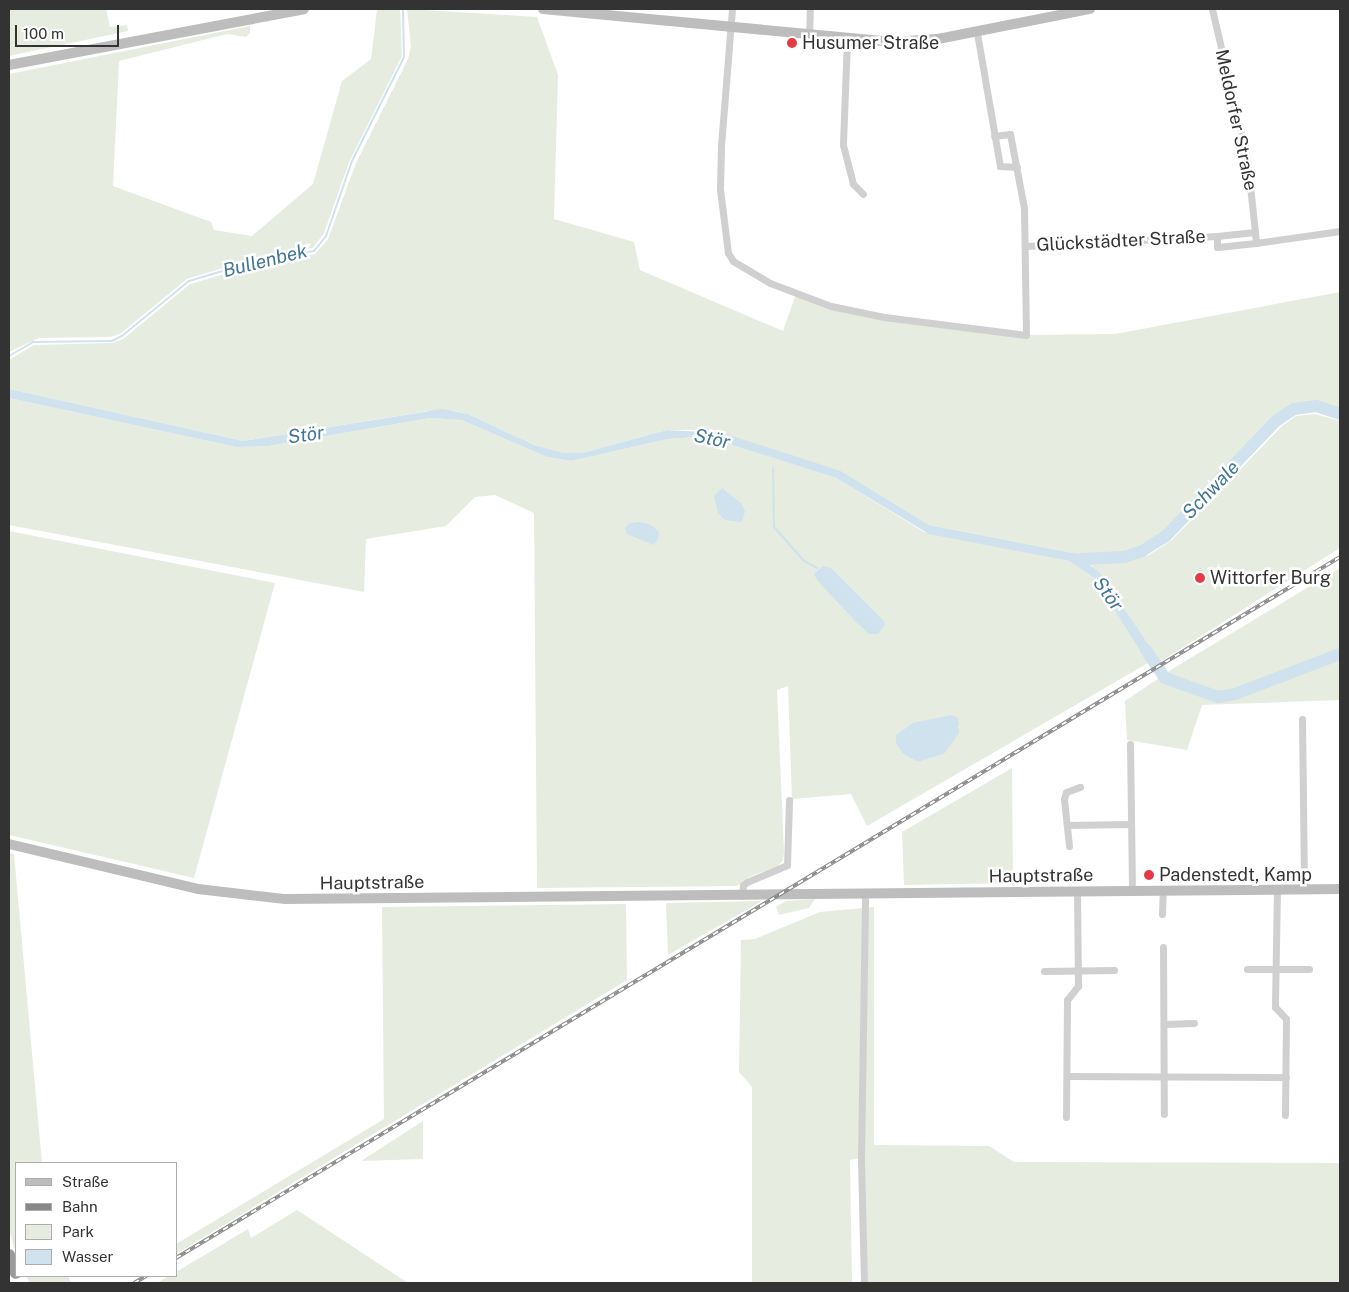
<!DOCTYPE html>
<meta charset="utf-8">
<style>
body{margin:0}
#map{position:relative;width:1349px;height:1292px;overflow:hidden;background:#fff;font-family:"Public Sans",sans-serif}
div>[style]{position:absolute}
.green>*{inset:0;background:#e6ecdf}
.water>*{inset:0;background:#cfe2ee}
.stream>*{height:2px;margin:-1px;padding:0 1px;transform-origin:1px;border-radius:1px;background:#cfe2ee}
.river>*{height:12px;margin:-6px;padding:0 6px;transform-origin:6px;border-radius:6px;background:#cfe2ee}
.street>*{height:7px;margin:-3.5px;padding:0 3.5px;transform-origin:3.5px;border-radius:3.5px;background:#d0d0d0}
.secondary>*{height:10px;margin:-5px;padding:0 5px;transform-origin:5px;border-radius:5px;background:#bdbdbd}
.highway>*{height:12px;margin:-6px;padding:0 6px;transform-origin:6px;border-radius:6px;background:#9a9a9a}
.rail>*{height:4px;margin-top:-2px;transform-origin:0;background:repeating-linear-gradient(90deg,#fff 0 5.5px,#888 0 11px);box-sizing:border-box;border-block:1px solid #888}
.dots>*{width:14px;height:14px;translate:-50% -50%;box-sizing:border-box;border:2px solid #fff;border-radius:50%}
span{translate:-50% -50%;white-space:nowrap;text-align:center;line-height:1.15;-webkit-text-stroke:5px #fff;paint-order:stroke}
.poi-label{font-size:18px;color:#333}
.left{translate:0 -50%;text-align:left}
.street-label{font-size:18px;color:#333}
.water-label{font-size:19px;color:#3f7597;font-style:italic}
.frame{position:absolute;inset:0;border:10px solid #333;pointer-events:none}
.legend{position:absolute;left:15px;top:1162px;width:162px;height:115px;box-sizing:border-box;background:#fff;border:1px solid #adadad;margin:0;padding:6px 9px;list-style:none;font-size:15px;color:#333}
.legend li{display:flex;align-items:center;gap:10px;height:25px}
.legend b{width:25px;border:1px solid #adadad}
.scale{position:absolute;left:15px;top:25px;width:104px;height:22px;box-sizing:border-box;border:2px solid #333;border-top:0;padding-left:6px;font-size:15px;line-height:18px;white-space:nowrap;color:#333;-webkit-text-stroke:4px #fff;paint-order:stroke}
</style>
<div id="map">
<div class="green">
<div style="clip-path:polygon(9px 9px,106px 9px,110px 27px,127px 25px,128px 31px,9px 56px)"></div>
<div style="clip-path:polygon(400px 9px,402px 56px,350px 160px,324px 233px,313px 248px,259px 257px,187px 279px,120px 334px,110px 337px,39px 338px,9px 352px,9px 74px,250px 26px,250px 33px,246px 37px,227px 34px,119px 61px,113px 186px,211px 222px,214px 230px,252px 236px,313px 184px,342px 81px,371px 59px,377px 10px)"></div>
<div style="clip-path:polygon(407px 9px,537px 17px,558px 75px,554px 219px,634px 242px,640px 270px,783px 331px,796px 294px,831px 306px,1026px 335px,1115px 334px,1340px 292px,1340px 414px,1316px 406px,1294px 409px,1276px 421px,1166px 536px,1160px 534px,1126px 553px,1099px 555px,1073px 553px,929px 525px,841px 471px,704px 430px,667px 430px,582px 453px,564px 453px,534px 445px,468px 414px,454px 411px,428px 411px,243px 441px,9px 389px,9px 360px,34px 345px,112px 343px,123px 339px,190px 284px,256px 265px,315px 254px,328px 239px,356px 163px,408px 59px,411px 47px)"></div>
<div style="clip-path:polygon(evenodd,9px 398px,236px 447px,269px 446px,430px 418px,462px 420px,547px 457px,571px 461px,668px 439px,695px 437px,716px 440px,836px 478px,924px 532px,1069px 561px,1094px 578px,1148px 663px,867px 826px,851px 794px,792px 799px,788px 686px,777px 690px,784px 852px,783px 860px,778px 866px,749px 877px,737px 886px,537px 888px,534px 513px,495px 495px,475px 497px,446px 526px,366px 539px,364px 592px,9px 525px,9px 398px,960px 726px,944px 754px,918px 762px,903px 754px,896px 744px,960px 726px)"></div>
<div style="clip-path:polygon(1315px 414px,1340px 421px,1340px 548px,1160px 662px,1090px 563px,1113px 563px,1149px 555px,1172px 540px,1282px 426px,1296px 416px)"></div>
<div style="clip-path:polygon(9px 531px,275px 583px,194px 878px,9px 835px)"></div>
<div style="clip-path:polygon(1340px 568px,1340px 700px,1202px 705px,1187px 750px,1127px 740px,1125px 701px,1174px 668px)"></div>
<div style="clip-path:polygon(1012px 768px,1013px 883px,904px 885px,902px 832px)"></div>
<div style="clip-path:polygon(9px 853px,14px 854px,42px 1163px,16px 1163px,16px 1254px,9px 1229px)"></div>
<div style="clip-path:polygon(815px 899px,809px 908px,779px 915px,776px 907px,786px 901px)"></div>
<div style="clip-path:polygon(762px 901px,668px 955px,666px 903px)"></div>
<div style="clip-path:polygon(626px 904px,627px 980px,176px 1254px,176px 1244px,384px 1119px,382px 907px)"></div>
<div style="clip-path:polygon(874px 907px,874px 1145px,989px 1146px,1014px 1162px,1340px 1163px,1340px 1283px,864px 1283px,861px 1158px,850px 1160px,852px 1283px,752px 1283px,752px 1087px,739px 1072px,741px 940px,755px 939px,820px 912px)"></div>
<div style="clip-path:polygon(423px 1121px,423px 1159px,361px 1161px)"></div>
<div style="clip-path:polygon(297px 1210px,408px 1283px,157px 1283px,169px 1276px,176px 1276px,176px 1272px,248px 1229px,251px 1238px)"></div>
<div style="clip-path:polygon(26px 1276px,68px 1276px,71px 1283px,30px 1283px)"></div>
</div>
<div class="water">
<div style="clip-path:polygon(9px 389px,243px 441px,442px 409px,468px 414px,534px 445px,564px 453px,582px 453px,667px 430px,723px 433px,841px 471px,929px 525px,1073px 553px,1099px 555px,1100px 563px,1090px 565px,1100px 573px,1160px 662px,1151px 668px,1094px 578px,1069px 561px,929px 534px,836px 478px,716px 440px,695px 437px,668px 439px,571px 461px,547px 457px,462px 420px,430px 418px,269px 446px,236px 447px,9px 398px)"></div>
<div style="clip-path:polygon(722px 488px,741px 503px,745px 511px,742px 522px,725px 520px,718px 513px,714px 496px)"></div>
<div style="clip-path:polygon(640px 522px,651px 525px,658px 531px,659px 536px,654px 545px,627px 534px,625px 528px,630px 523px)"></div>
<div style="clip-path:polygon(823px 566px,831px 568px,884px 621px,885px 625px,878px 634px,869px 634px,857px 623px,817px 580px,814px 574px)"></div>
<div style="clip-path:polygon(951px 715px,958px 718px,959px 733px,944px 754px,918px 762px,903px 754px,896px 744px,896px 735px,913px 723px)"></div>
</div>
<div class="stream">
<div style="left:9px;top:356px;width:28px;rotate:-30deg"></div>
<div style="left:33px;top:342px;width:79px;rotate:-0.7deg"></div>
<div style="left:112px;top:341px;width:11px;rotate:-27deg"></div>
<div style="left:122px;top:336px;width:87px;rotate:-39.4deg"></div>
<div style="left:189px;top:281px;width:70px;rotate:-16.6deg"></div>
<div style="left:256px;top:261px;width:59px;rotate:-9.8deg"></div>
<div style="left:314px;top:251px;width:19px;rotate:-51deg"></div>
<div style="left:326px;top:236px;width:79px;rotate:-70.9deg"></div>
<div style="left:352px;top:161px;width:116px;rotate:-63.4deg"></div>
<div style="left:404px;top:57px;width:48px;rotate:-91.2deg"></div>
<div style="left:773px;top:468px;width:59px;rotate:89deg"></div>
<div style="left:774px;top:527px;width:45px;rotate:48.6deg"></div>
<div style="left:804px;top:561px;width:15px;rotate:28deg"></div>
</div>
<div class="river">
<div style="left:1082px;top:559px;width:42px;rotate:-2.7deg"></div>
<div style="left:1124px;top:557px;width:19px;rotate:-18deg"></div>
<div style="left:1142px;top:551px;width:28px;rotate:-32deg"></div>
<div style="left:1166px;top:536px;width:159px;rotate:-46.3deg"></div>
<div style="left:1276px;top:421px;width:22px;rotate:-34deg"></div>
<div style="left:1294px;top:409px;width:22px;rotate:-8deg"></div>
<div style="left:1316px;top:406px;width:25px;rotate:18deg"></div>
<div style="left:1146px;top:650px;width:34px;rotate:56deg"></div>
<div style="left:1165px;top:678px;width:56px;rotate:19.7deg"></div>
<div style="left:1218px;top:697px;width:17px;rotate:-10deg"></div>
<div style="left:1235px;top:694px;width:112px;rotate:-20.9deg"></div>
</div>
<div class="street">
<div style="left:732px;top:9px;width:138px;rotate:94.6deg"></div>
<div style="left:721px;top:147px;width:42px;rotate:91.4deg"></div>
<div style="left:720px;top:189px;width:64px;rotate:82.9deg"></div>
<div style="left:728px;top:253px;width:9px;rotate:58deg"></div>
<div style="left:733px;top:261px;width:43px;rotate:30.7deg"></div>
<div style="left:770px;top:283px;width:65px;rotate:20.7deg"></div>
<div style="left:831px;top:306px;width:54px;rotate:11.7deg"></div>
<div style="left:884px;top:317px;width:143px;rotate:7.2deg"></div>
<div style="left:1026px;top:335px;width:127px;rotate:-90.9deg"></div>
<div style="left:1024px;top:208px;width:75px;rotate:-100.7deg"></div>
<div style="left:1010px;top:134px;width:16px;rotate:173deg"></div>
<div style="left:1212px;top:9px;width:154px;rotate:76.9deg"></div>
<div style="left:1247px;top:159px;width:73px;rotate:83.7deg"></div>
<div style="left:1255px;top:232px;width:11px;rotate:85deg"></div>
<div style="left:1256px;top:243px;width:39px;rotate:174deg"></div>
<div style="left:1217px;top:247px;width:11px;rotate:-90deg"></div>
<div style="left:1217px;top:236px;width:38px;rotate:-6deg"></div>
<div style="left:977px;top:33px;width:135px;rotate:80.2deg"></div>
<div style="left:1000px;top:166px;width:17px;rotate:3deg"></div>
<div style="left:809px;top:35px;width:26px;rotate:-88deg"></div>
<div style="left:847px;top:39px;width:106px;rotate:92.2deg"></div>
<div style="left:843px;top:145px;width:40px;rotate:75.6deg"></div>
<div style="left:853px;top:184px;width:14px;rotate:45deg"></div>
<div style="left:1256px;top:243px;width:85px;rotate:-8.1deg"></div>
<div style="left:1026px;top:246px;width:191px;rotate:-3deg"></div>
<div style="left:1302px;top:719px;width:169px;rotate:89.3deg"></div>
<div style="left:1130px;top:744px;width:147px;rotate:89.2deg"></div>
<div style="left:1067px;top:825px;width:64px;rotate:-0.9deg"></div>
<div style="left:1069px;top:846px;width:47px;rotate:-96.1deg"></div>
<div style="left:1064px;top:799px;width:7px;rotate:-74deg"></div>
<div style="left:1066px;top:792px;width:15px;rotate:-20deg"></div>
<div style="left:1277px;top:889px;width:118px;rotate:91deg"></div>
<div style="left:1275px;top:1007px;width:16px;rotate:47deg"></div>
<div style="left:1286px;top:1019px;width:96px;rotate:90.6deg"></div>
<div style="left:742px;top:896px;width:11px;rotate:-85deg"></div>
<div style="left:743px;top:885px;width:5px;rotate:-37deg"></div>
<div style="left:747px;top:882px;width:43px;rotate:-23deg"></div>
<div style="left:787px;top:865px;width:65px;rotate:-88.2deg"></div>
<div style="left:1162px;top:914px;width:23px;rotate:-88deg"></div>
<div style="left:1163px;top:947px;width:167px;rotate:89.7deg"></div>
<div style="left:1247px;top:969px;width:62px"></div>
<div style="left:1044px;top:971px;width:70px;rotate:-0.8deg"></div>
<div style="left:1164px;top:1024px;width:30px;rotate:-2deg"></div>
<div style="left:1067px;top:1076px;width:219px;rotate:0.3deg"></div>
<div style="left:1066px;top:1117px;width:117px;rotate:-89.5deg"></div>
<div style="left:1067px;top:1000px;width:18px;rotate:-52deg"></div>
<div style="left:1078px;top:986px;width:95px;rotate:-90.6deg"></div>
<div style="left:864px;top:1283px;width:125px;rotate:-91.4deg"></div>
<div style="left:861px;top:1158px;width:264px;rotate:-89.1deg"></div>
</div>
<div class="secondary">
<div style="left:543px;top:9px;width:349px;rotate:5.4deg"></div>
<div style="left:890px;top:42px;width:48px;rotate:-3.6deg"></div>
<div style="left:938px;top:39px;width:155px;rotate:-11.2deg"></div>
<div style="left:9px;top:65px;width:300px;rotate:-10.7deg"></div>
<div style="left:9px;top:844px;width:194px;rotate:13.4deg"></div>
<div style="left:198px;top:889px;width:88px;rotate:6.6deg"></div>
<div style="left:285px;top:899px;width:1055px;rotate:-0.54deg"></div>
</div>
<div class="highway">
<div style="left:9px;top:1255px;width:19px;rotate:69deg"></div>
</div>
<div class="rail">
<div style="left:176px;top:1258px;width:1359px;rotate:-31.06deg"></div>
<div style="left:134px;top:1283px;width:14px;rotate:-30deg"></div>
</div>
<div class="dots">
<div style="left:792px;top:43px;background:#e63946"></div>
<div style="left:1200px;top:578px;background:#e63946"></div>
<div style="left:1149px;top:875px;background:#e63946"></div>
</div>
<div class="poi-label">
<span class="left" style="left:802px;top:43px">Husumer Straße</span>
<span class="left" style="left:1210px;top:578px">Wittorfer Burg</span>
<span class="left" style="left:1159px;top:875px">Padenstedt, Kamp</span>
</div>
<div class="street-label">
<span style="left:1236px;top:120px;rotate:78deg">Meldorfer Straße</span>
<span style="left:1121px;top:241px;rotate:-3deg">Glückstädter Straße</span>
<span style="left:1041px;top:876px;rotate:-1deg">Hauptstraße</span>
<span style="left:372px;top:883px;rotate:-1deg">Hauptstraße</span>
</div>
<div class="water-label">
<span style="left:265px;top:261px;rotate:-14deg">Bullenbek</span>
<span style="left:306px;top:435px;rotate:-8deg">Stör</span>
<span style="left:712px;top:439px;rotate:12deg">Stör</span>
<span style="left:1211px;top:490px;rotate:-46deg">Schwale</span>
<span style="left:1108px;top:594px;rotate:54deg">Stör</span>
</div>
<div class="frame"></div>
<ul class="legend">
<li><b style="height:6px;background:#bdbdbd"></b>Straße</li>
<li><b style="height:6px;background:#888"></b>Bahn</li>
<li><b style="height:14px;background:#e6ecdf"></b>Park</li>
<li><b style="height:14px;background:#cfe2ee"></b>Wasser</li>
</ul>
<div class="scale">100 m</div>
</div>
